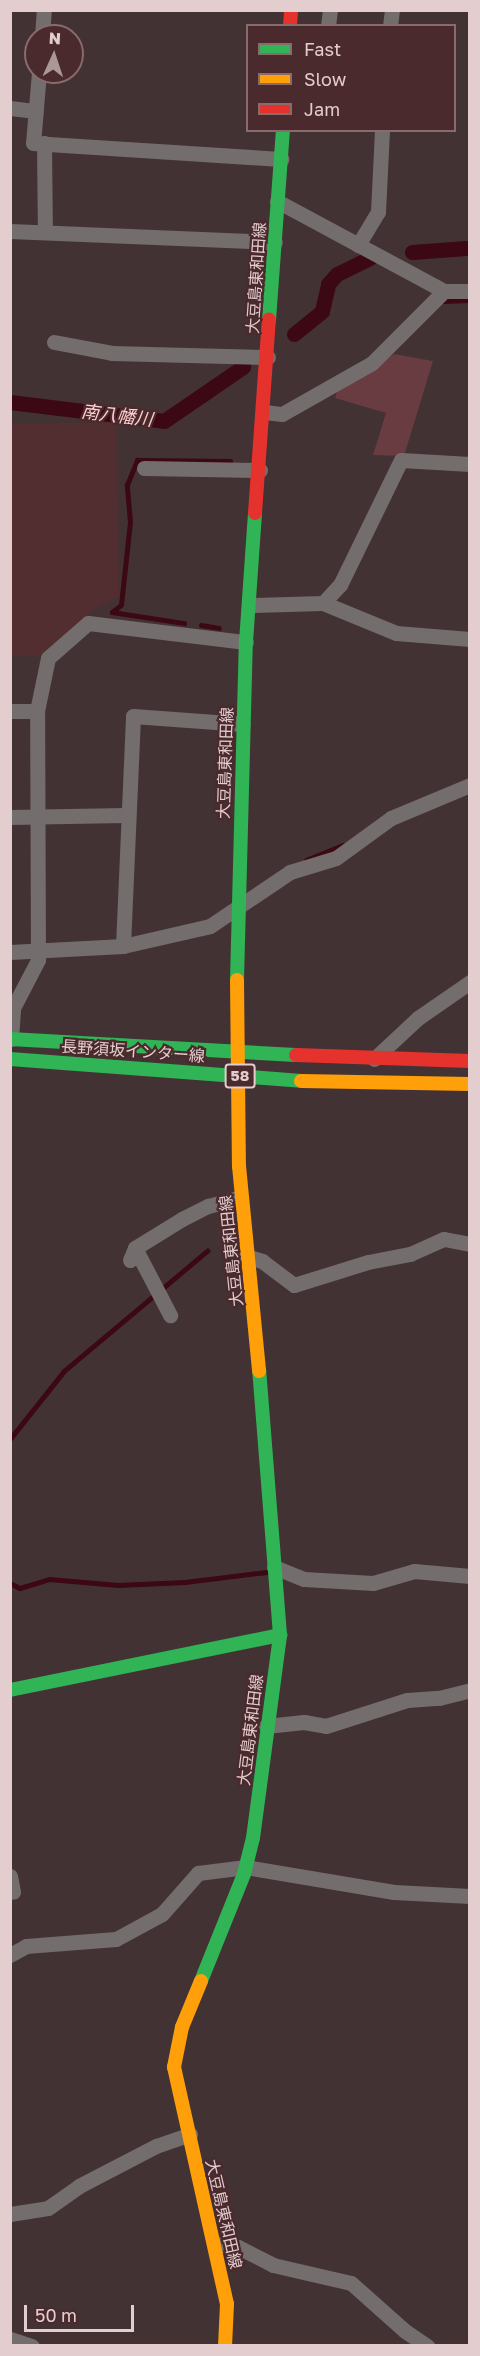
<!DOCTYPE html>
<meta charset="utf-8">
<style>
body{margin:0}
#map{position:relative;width:480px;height:2356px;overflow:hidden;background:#433233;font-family:"Golos Text","Noto Sans JP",sans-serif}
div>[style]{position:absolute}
.built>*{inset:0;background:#532e30}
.green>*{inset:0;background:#683c40}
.stream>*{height:4.5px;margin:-2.25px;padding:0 2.25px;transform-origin:2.25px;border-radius:2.25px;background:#3b0813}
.canal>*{height:15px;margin:-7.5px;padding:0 7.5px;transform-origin:7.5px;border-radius:7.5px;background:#3b0813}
.street>*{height:15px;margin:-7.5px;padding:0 7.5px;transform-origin:7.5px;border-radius:7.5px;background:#746d6d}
.fast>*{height:14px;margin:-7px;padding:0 7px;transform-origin:7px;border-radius:7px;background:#30b455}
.slow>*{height:14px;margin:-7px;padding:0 7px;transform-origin:7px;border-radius:7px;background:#ff9f0a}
.jam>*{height:14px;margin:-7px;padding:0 7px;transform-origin:7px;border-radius:7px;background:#e5322d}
span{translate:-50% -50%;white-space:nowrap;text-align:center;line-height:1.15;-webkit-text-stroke:4.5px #4b2a2d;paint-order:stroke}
.shield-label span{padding:2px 4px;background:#4b2a2d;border:2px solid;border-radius:4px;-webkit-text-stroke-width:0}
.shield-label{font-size:15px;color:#e3cdce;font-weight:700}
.street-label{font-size:16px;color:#e3cdce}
.water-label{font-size:18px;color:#fecfd1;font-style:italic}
.frame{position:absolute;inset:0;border:12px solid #e3cdce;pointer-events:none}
.legend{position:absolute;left:246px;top:24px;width:210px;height:108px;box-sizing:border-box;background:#4b2a2d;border:2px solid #886b6d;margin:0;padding:8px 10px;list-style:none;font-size:18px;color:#e3cdce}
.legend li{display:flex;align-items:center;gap:12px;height:30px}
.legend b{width:30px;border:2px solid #886b6d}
.north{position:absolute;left:24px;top:24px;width:60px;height:60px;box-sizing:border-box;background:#4b2a2d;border:2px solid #886b6d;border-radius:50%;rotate:3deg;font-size:16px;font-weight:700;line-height:24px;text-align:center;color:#e3cdce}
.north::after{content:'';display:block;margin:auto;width:21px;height:27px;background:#ab9798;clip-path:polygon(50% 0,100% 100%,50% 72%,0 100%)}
.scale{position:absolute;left:24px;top:2305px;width:110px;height:27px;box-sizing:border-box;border:3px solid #e3cdce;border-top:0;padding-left:8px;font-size:18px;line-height:21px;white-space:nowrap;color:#e3cdce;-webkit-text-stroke:4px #4b2a2d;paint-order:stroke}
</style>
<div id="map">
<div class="built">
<div style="clip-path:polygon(116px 422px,119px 596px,92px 611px,45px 656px,11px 656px,10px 424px)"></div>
</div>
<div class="green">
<div style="clip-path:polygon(394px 354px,433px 361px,404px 456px,373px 455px,386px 413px,335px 398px,337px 392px)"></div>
</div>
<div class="stream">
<div style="left:442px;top:301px;width:28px;rotate:-2deg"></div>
<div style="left:112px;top:612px;width:11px;rotate:-38deg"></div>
<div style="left:121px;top:605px;width:83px;rotate:-83.8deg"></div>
<div style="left:130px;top:522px;width:37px;rotate:-95deg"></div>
<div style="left:127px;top:485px;width:27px;rotate:-68deg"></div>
<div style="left:137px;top:460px;width:93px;rotate:0.6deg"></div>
<div style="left:112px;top:612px;width:73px;rotate:8.7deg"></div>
<div style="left:201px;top:625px;width:18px;rotate:9deg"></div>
<div style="left:306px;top:860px;width:40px;rotate:-22deg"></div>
<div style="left:10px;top:1439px;width:87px;rotate:-51.5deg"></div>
<div style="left:64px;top:1371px;width:187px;rotate:-40deg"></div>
<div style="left:10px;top:1583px;width:11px;rotate:27deg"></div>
<div style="left:20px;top:1588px;width:30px;rotate:-17deg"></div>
<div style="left:49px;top:1579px;width:69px;rotate:5deg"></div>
<div style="left:118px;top:1585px;width:67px;rotate:-2.6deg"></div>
<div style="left:185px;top:1582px;width:82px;rotate:-7deg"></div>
</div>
<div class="canal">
<div style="left:412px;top:252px;width:54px;rotate:-4.2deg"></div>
<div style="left:294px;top:334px;width:36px;rotate:-39deg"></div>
<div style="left:322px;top:311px;width:28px;rotate:-77deg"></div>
<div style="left:328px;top:284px;width:13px;rotate:-48deg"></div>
<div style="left:337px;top:274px;width:37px;rotate:-26deg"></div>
<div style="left:10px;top:402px;width:155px;rotate:7deg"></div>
<div style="left:164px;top:421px;width:96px;rotate:-34.4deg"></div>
</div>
<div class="street">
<div style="left:328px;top:26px;width:16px;rotate:-83deg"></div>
<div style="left:390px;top:26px;width:16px;rotate:-83deg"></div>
<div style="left:42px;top:36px;width:26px;rotate:-86deg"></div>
<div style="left:39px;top:72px;width:71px;rotate:94.8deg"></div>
<div style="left:33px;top:143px;width:249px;rotate:3.7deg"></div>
<div style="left:10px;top:108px;width:26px;rotate:7deg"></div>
<div style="left:44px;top:143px;width:89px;rotate:89.4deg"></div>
<div style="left:277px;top:201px;width:190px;rotate:28.3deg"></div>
<div style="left:444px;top:291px;width:26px"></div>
<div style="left:10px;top:231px;width:265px;rotate:2.4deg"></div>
<div style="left:358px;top:245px;width:39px;rotate:-59deg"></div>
<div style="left:378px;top:212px;width:82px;rotate:-87.2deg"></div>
<div style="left:54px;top:342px;width:59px;rotate:10.7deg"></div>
<div style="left:112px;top:353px;width:156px;rotate:1.5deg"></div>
<div style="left:265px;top:412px;width:17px;rotate:7deg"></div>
<div style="left:282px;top:414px;width:103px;rotate:-29.5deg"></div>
<div style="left:372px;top:363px;width:102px;rotate:-45deg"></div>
<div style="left:144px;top:468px;width:116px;rotate:1deg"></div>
<div style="left:323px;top:603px;width:25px;rotate:-47deg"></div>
<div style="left:340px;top:585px;width:139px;rotate:-64deg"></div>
<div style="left:401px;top:460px;width:69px;rotate:3.3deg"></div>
<div style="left:250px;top:605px;width:73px;rotate:-1.6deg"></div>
<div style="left:323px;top:603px;width:79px;rotate:22.3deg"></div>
<div style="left:396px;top:633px;width:74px;rotate:4.6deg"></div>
<div style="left:10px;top:711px;width:27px"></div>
<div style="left:10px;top:817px;width:117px;rotate:-1deg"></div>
<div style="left:123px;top:946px;width:230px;rotate:-87.5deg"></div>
<div style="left:133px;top:716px;width:110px;rotate:4.2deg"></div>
<div style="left:10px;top:952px;width:113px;rotate:-3deg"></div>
<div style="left:123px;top:946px;width:89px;rotate:-12.9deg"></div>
<div style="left:210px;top:926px;width:97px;rotate:-34deg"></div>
<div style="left:290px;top:872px;width:48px;rotate:-16.9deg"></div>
<div style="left:336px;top:858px;width:68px;rotate:-36deg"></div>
<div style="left:391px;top:818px;width:86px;rotate:-22.7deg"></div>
<div style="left:11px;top:1039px;width:31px;rotate:-86deg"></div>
<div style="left:13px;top:1008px;width:54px;rotate:-62.5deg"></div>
<div style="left:38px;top:960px;width:249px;rotate:-90.2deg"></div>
<div style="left:37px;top:711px;width:54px;rotate:-78.3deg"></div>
<div style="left:48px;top:658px;width:53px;rotate:-41.2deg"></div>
<div style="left:88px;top:623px;width:159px;rotate:6.9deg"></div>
<div style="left:374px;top:1059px;width:60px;rotate:-43deg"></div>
<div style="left:418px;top:1018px;width:63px;rotate:-34.7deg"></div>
<div style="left:135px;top:1248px;width:76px;rotate:62.4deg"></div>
<div style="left:246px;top:1256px;width:17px;rotate:17deg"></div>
<div style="left:262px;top:1261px;width:40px;rotate:37deg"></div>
<div style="left:294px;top:1285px;width:77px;rotate:-17.3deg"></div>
<div style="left:368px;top:1262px;width:43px;rotate:-10.8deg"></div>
<div style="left:410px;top:1254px;width:37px;rotate:-24deg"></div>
<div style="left:444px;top:1239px;width:26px;rotate:11deg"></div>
<div style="left:130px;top:1260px;width:13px;rotate:-67deg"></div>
<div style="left:135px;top:1248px;width:55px;rotate:-31.7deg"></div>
<div style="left:182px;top:1219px;width:29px;rotate:-27deg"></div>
<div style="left:208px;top:1206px;width:34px;rotate:-15deg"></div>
<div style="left:274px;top:1567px;width:32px;rotate:22deg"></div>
<div style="left:304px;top:1579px;width:69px;rotate:3.3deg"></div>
<div style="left:373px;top:1583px;width:43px;rotate:-16.3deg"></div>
<div style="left:414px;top:1571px;width:56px;rotate:5.1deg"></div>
<div style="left:266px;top:1726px;width:38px;rotate:-6deg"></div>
<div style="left:304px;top:1722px;width:22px;rotate:10deg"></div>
<div style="left:326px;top:1726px;width:85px;rotate:-17.8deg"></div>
<div style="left:407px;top:1700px;width:32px;rotate:-4deg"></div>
<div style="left:439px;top:1698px;width:32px;rotate:-14deg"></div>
<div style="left:10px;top:1876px;width:16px;rotate:79deg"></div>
<div style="left:10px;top:1955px;width:18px;rotate:-29deg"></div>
<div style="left:26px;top:1946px;width:90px;rotate:-4.4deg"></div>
<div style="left:116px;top:1939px;width:52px;rotate:-28.5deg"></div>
<div style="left:162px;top:1914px;width:55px;rotate:-48.7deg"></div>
<div style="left:198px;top:1873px;width:48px;rotate:-7.1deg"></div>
<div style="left:246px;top:1867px;width:150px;rotate:9.6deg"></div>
<div style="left:394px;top:1892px;width:76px;rotate:3deg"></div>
<div style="left:10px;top:2214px;width:38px;rotate:-9deg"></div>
<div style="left:48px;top:2208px;width:38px;rotate:-35deg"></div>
<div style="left:79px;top:2186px;width:87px;rotate:-27.5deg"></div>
<div style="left:156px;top:2146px;width:36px;rotate:-19deg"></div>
<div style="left:214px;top:2244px;width:24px;rotate:7deg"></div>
<div style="left:238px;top:2247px;width:39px;rotate:27deg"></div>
<div style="left:273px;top:2265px;width:80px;rotate:13deg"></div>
<div style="left:351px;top:2283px;width:72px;rotate:41.6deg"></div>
<div style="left:405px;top:2331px;width:27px;rotate:34deg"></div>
<div style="left:10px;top:2339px;width:23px;rotate:18deg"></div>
</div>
<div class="fast">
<div style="left:269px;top:320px;width:191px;rotate:-85.8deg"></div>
<div style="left:237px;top:980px;width:338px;rotate:-88.5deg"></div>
<div style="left:246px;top:642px;width:129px;rotate:-86deg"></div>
<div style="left:10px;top:1039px;width:286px;rotate:3.2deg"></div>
<div style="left:10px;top:1059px;width:292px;rotate:4.3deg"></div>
<div style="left:10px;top:1690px;width:276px;rotate:-11.5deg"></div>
<div style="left:201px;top:1981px;width:115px;rotate:-68.1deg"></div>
<div style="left:244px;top:1874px;width:37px;rotate:-76deg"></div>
<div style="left:253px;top:1838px;width:205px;rotate:-82.4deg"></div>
<div style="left:280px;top:1635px;width:265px;rotate:-94.5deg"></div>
</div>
<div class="slow">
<div style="left:237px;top:980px;width:186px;rotate:89.4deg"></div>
<div style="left:239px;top:1166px;width:206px;rotate:84.4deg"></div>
<div style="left:301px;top:1081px;width:169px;rotate:1deg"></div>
<div style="left:201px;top:1981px;width:50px;rotate:112.4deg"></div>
<div style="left:182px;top:2027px;width:41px;rotate:101.3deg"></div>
<div style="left:174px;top:2067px;width:243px;rotate:77.4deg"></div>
<div style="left:227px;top:2304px;width:42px;rotate:92.7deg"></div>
</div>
<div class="jam">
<div style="left:290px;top:26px;width:16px;rotate:-86deg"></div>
<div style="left:255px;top:513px;width:194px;rotate:-85.9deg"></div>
<div style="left:296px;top:1055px;width:174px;rotate:2deg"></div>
</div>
<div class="shield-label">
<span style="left:240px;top:1076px">58</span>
</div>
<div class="street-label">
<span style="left:256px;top:278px;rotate:-86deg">大豆島東和田線</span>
<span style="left:225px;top:763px;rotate:-88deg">大豆島東和田線</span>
<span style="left:133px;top:1051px;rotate:4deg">長野須坂インター線</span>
<span style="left:231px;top:1251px;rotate:-96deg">大豆島東和田線</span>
<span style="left:250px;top:1730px;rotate:-83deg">大豆島東和田線</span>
<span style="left:224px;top:2214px;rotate:77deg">大豆島東和田線</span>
</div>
<div class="water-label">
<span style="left:117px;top:415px;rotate:7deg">南八幡川</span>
</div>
<div class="frame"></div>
<ul class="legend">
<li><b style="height:8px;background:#30b455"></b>Fast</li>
<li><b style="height:8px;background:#ff9f0a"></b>Slow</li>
<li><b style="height:8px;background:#e5322d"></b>Jam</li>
</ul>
<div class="north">N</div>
<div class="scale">50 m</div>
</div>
